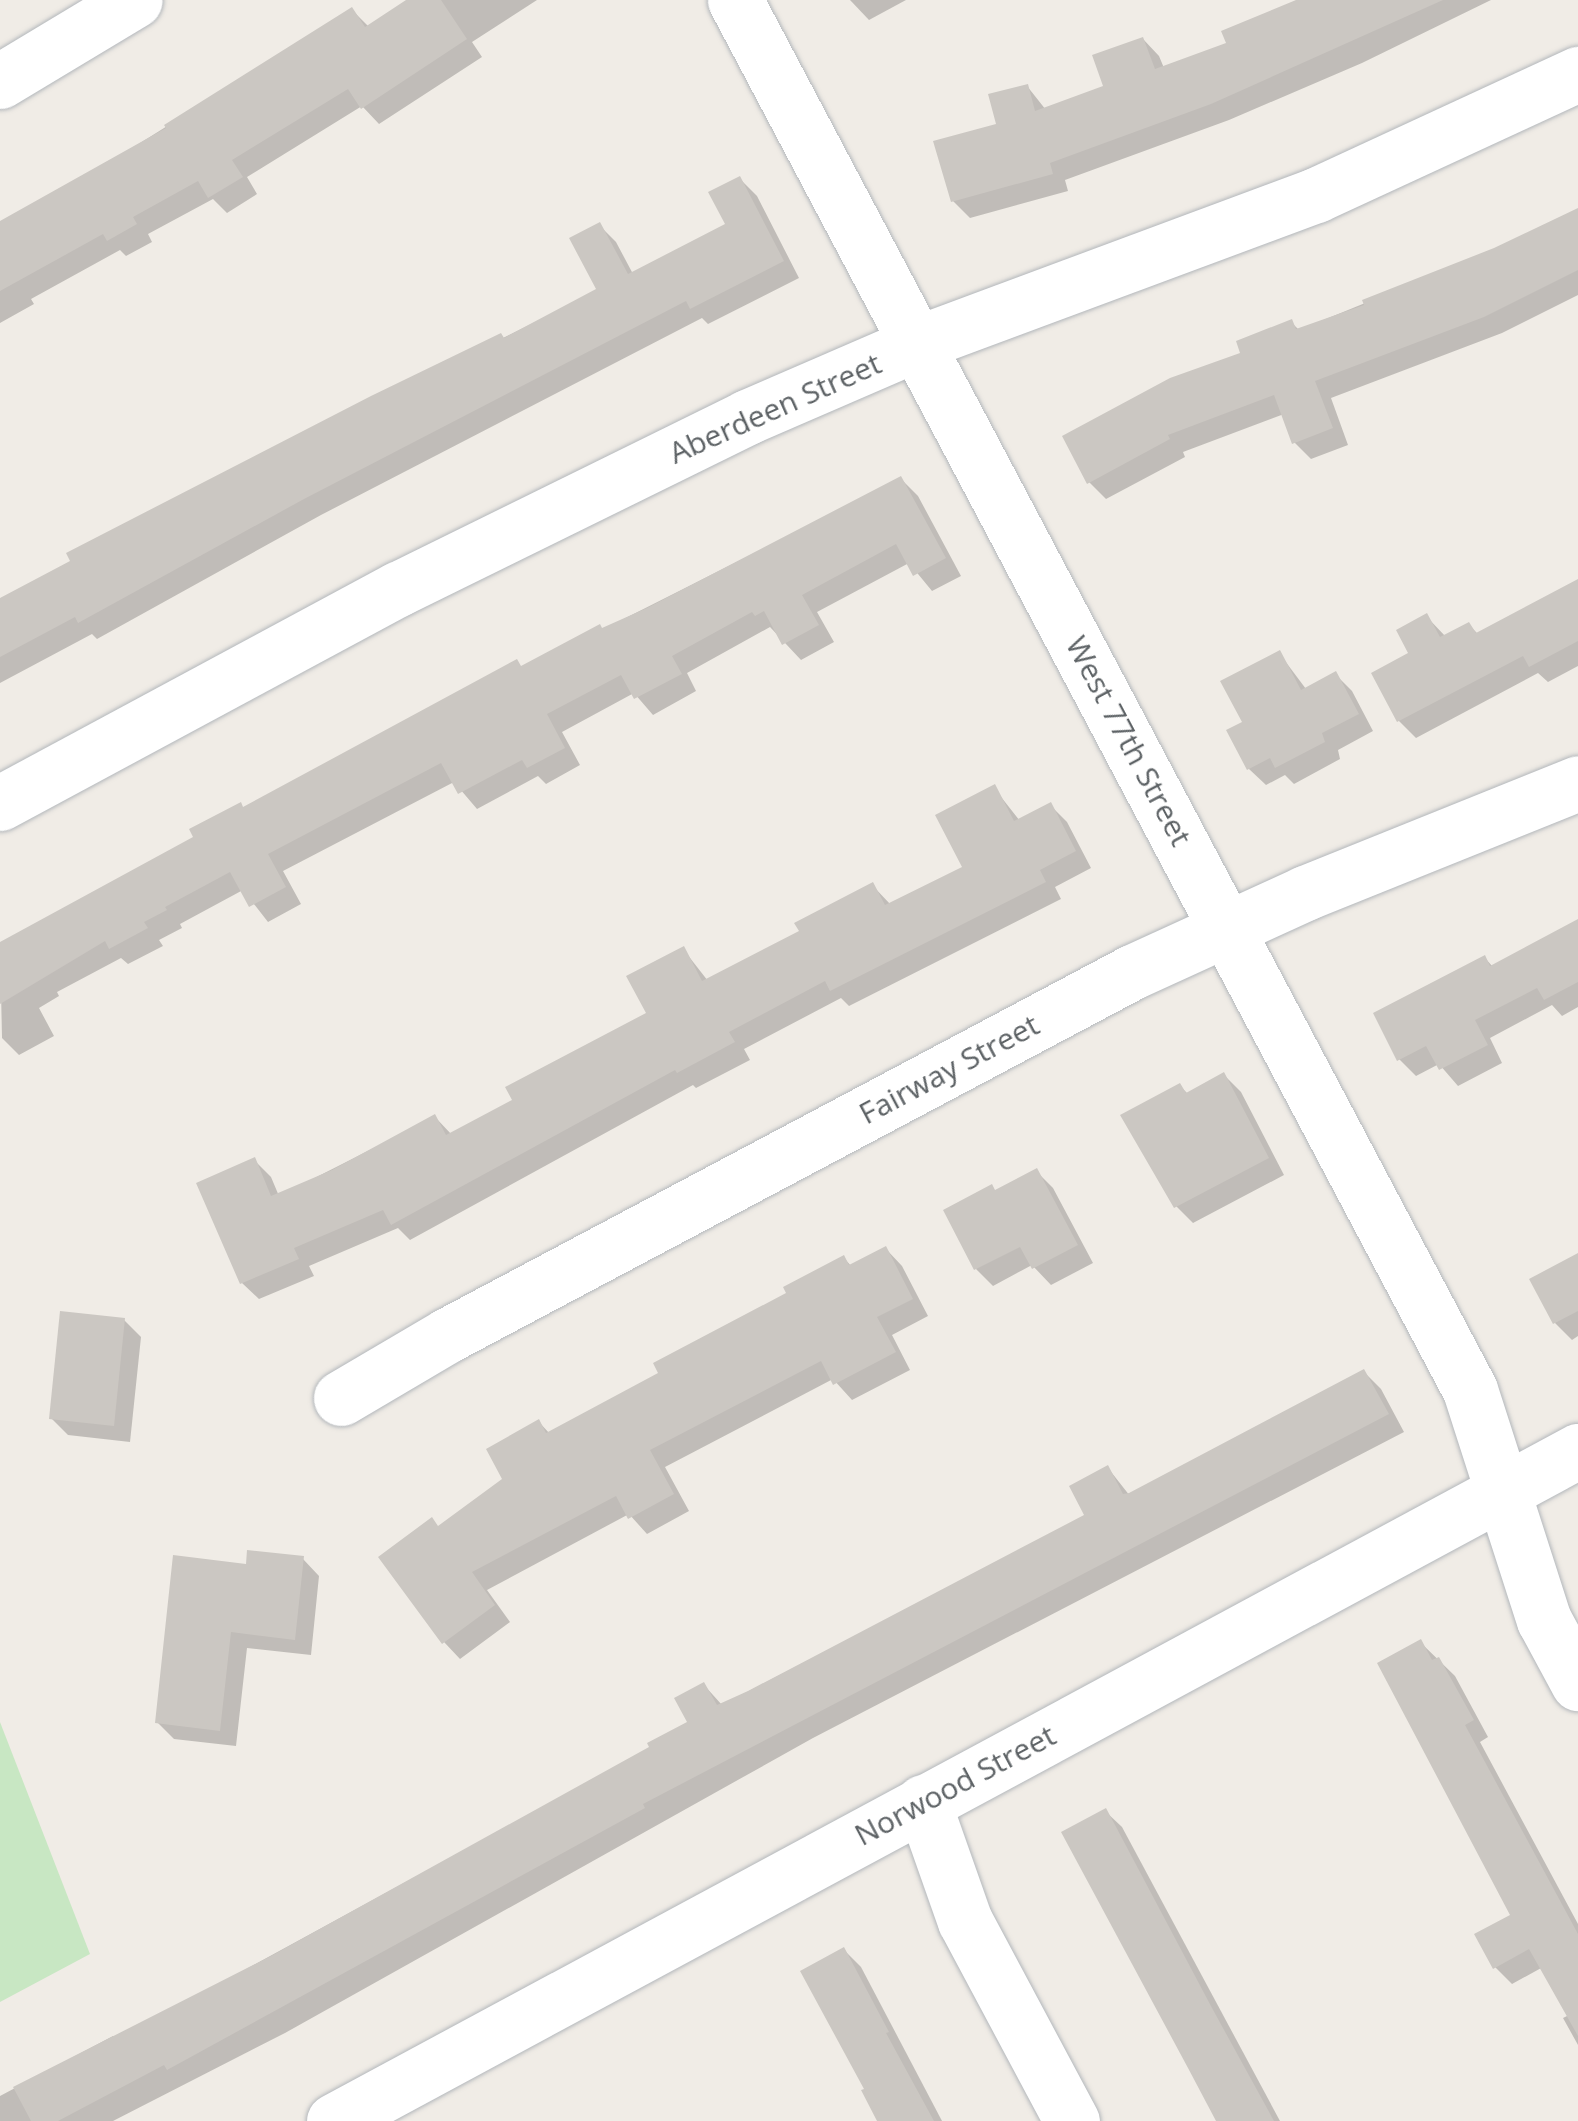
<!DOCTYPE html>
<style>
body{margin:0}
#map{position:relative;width:1578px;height:2121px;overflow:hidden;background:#f0ece6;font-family:"Open Sans",sans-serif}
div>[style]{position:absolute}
.green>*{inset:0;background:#c8e7c3}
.shadow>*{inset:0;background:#0003}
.building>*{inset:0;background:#cbc7c2}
.roads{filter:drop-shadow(0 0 2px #b3b7bb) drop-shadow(0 0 2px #b3b7bb)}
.minor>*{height:55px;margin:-27.5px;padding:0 27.5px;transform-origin:27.5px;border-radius:27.5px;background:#fff}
span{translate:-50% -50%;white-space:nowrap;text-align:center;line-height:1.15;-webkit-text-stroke:10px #fff;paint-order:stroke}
.street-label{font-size:30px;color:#5e6366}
</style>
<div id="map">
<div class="green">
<div style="clip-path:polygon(0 1722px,90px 1954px,0 2002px)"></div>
</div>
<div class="shadow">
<div style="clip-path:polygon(411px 0,537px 0,472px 42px,482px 57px,379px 124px,362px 106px,247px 177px,257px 194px,227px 213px,213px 199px,148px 234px,152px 242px,126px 256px,120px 250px,31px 299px,34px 304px,0 323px,0 231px,352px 10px,369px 27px)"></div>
<div style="clip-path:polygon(850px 0,906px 0,869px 20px)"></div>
<div style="clip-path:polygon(1302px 0,1491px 0,1362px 63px,1229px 120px,1065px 180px,1068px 191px,970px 218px,953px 201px,1027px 86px,1046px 110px,1106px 88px,1143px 39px,1159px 56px,1164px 68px,1230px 45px)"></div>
<div style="clip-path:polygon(740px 179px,757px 196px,799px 278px,708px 324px,702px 318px,321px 515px,97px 639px,92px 634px,0 683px,0 601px,74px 562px,99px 538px,600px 290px,599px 225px,616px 242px,633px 274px,729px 225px)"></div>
<div style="clip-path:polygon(1578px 210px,1578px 295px,1502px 333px,1331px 398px,1348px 445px,1311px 459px,1295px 443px,1284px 414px,1183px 452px,1185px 457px,1106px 499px,1089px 482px,1244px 354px,1291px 322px,1299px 330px,1495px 250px)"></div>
<div style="clip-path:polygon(901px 479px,918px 496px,961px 576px,932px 591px,909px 563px,817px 612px,834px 642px,801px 660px,770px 627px,687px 673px,696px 691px,653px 715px,634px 693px,562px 732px,580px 765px,546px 784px,538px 776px,477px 809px,454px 782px,283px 871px,301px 904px,268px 922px,243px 890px,180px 924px,182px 928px,159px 940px,163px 946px,128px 964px,121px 958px,57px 992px,59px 996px,39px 1008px,54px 1036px,19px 1055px,2px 1038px,0 944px,245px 810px)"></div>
<div style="clip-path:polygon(1578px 583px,1578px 666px,1548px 682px,1538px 673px,1416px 738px,1399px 721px,1375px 674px,1411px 654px,1426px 616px,1446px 637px,1469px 625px,1479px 635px)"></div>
<div style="clip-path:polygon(1279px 653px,1306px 689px,1335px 674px,1352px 691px,1373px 731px,1338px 750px,1340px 759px,1294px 784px,1285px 775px,1266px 785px,1249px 769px,1245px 723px)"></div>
<div style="clip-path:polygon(994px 788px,1020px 821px,1050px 805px,1067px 822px,1091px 868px,1055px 887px,1061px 899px,849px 1006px,841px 998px,744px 1049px,750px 1060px,696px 1088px,693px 1085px,410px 1240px,398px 1228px,309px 1266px,314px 1276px,259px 1299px,242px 1283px,254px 1160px,271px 1177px,279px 1196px,435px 1117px,452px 1135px,515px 1101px,649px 1014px,683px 949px,708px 981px,802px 932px,872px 885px,891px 905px,966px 868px)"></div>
<div style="clip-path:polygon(1578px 922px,1578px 1007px,1562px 1016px,1552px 1005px,1490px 1038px,1502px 1063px,1458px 1086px,1439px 1064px,1416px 1076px,1399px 1059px,1485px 958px,1493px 967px)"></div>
<div style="clip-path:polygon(1224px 1075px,1241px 1092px,1284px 1175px,1193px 1223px,1176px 1206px,1180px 1086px,1188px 1094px)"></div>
<div style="clip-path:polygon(1037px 1172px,1053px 1188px,1093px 1263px,1051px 1285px,1032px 1265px,993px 1286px,976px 1269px,996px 1192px)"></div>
<div style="clip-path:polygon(886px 1249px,902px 1266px,928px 1316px,892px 1335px,910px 1370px,852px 1400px,833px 1379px,665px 1467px,689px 1511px,647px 1534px,629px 1514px,487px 1590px,510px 1622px,460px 1659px,444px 1642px,439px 1528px,505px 1479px,539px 1422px,550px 1434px,661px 1374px,844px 1258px,852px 1267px)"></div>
<div style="clip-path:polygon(1578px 1255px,1578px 1336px,1572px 1340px,1555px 1323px)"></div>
<div style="clip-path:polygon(124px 1320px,141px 1337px,130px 1442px,68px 1435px,51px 1418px)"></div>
<div style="clip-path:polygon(1364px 1372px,1381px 1389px,1404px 1432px,813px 1738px,285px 2033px,113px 2121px,0 2121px,0 2096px,113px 2036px,116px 2040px,652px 1748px,690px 1723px,704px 1685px,722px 1705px,1087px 1516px,1108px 1468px,1130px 1496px)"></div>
<div style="clip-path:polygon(303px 1559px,319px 1576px,311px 1655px,247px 1648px,236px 1746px,174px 1739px,157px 1722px,248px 1566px)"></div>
<div style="clip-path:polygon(1420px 1642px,1455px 1676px,1488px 1737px,1480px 1742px,1578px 1924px,1578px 2045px,1563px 2018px,1569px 2015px,1543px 1967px,1512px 1984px,1495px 1967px,1514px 1916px)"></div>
<div style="clip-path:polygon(1105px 1811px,1122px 1827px,1280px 2121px,1222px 2121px)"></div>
<div style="clip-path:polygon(844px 1950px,861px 1967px,942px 2121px,883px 2121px)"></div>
</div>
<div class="building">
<div style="clip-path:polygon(406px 0,441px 0,467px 39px,361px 109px,348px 89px,232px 160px,243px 177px,208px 198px,198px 181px,133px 217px,137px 224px,107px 241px,103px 234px,0 291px,0 221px,166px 128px,164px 125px,352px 7px,365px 27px)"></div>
<div style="clip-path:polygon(1296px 0,1443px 0,1211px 104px,1050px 163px,1053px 174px,951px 202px,933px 141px,996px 124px,988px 94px,1028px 84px,1035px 111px,1103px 86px,1092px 55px,1143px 37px,1155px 69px,1226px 43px,1221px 31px)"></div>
<div style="clip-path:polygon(740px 176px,784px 261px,690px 309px,686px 301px,304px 499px,78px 623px,75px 617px,0 657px,0 598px,70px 561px,66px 553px,371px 396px,501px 333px,504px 338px,596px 289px,569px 238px,600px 222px,628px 274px,725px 224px,708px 192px)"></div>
<div style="clip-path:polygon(1578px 208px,1578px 270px,1484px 317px,1315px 381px,1333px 428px,1292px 444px,1274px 395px,1168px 435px,1170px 439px,1087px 484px,1062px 436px,1170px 378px,1240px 353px,1236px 341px,1292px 319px,1296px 329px,1364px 305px,1362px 300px,1494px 248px)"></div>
<div style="clip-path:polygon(901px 476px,946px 558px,913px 576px,896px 544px,802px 595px,819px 625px,782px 645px,764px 611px,755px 616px,752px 612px,672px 656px,682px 674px,634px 699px,621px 675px,547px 714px,565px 748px,527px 768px,522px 760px,458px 794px,441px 763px,268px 854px,286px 887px,249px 907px,230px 872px,165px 907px,167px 910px,144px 922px,148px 928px,109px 949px,105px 941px,0 1004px,0 942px,193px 837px,189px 829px,241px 802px,243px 807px,517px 659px,521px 666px,600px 624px,602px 628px,647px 608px)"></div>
<div style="clip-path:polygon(1578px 579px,1578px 641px,1529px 667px,1523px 656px,1397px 722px,1371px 673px,1408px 653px,1396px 630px,1427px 613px,1440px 637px,1469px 622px,1476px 633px)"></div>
<div style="clip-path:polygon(1280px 650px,1301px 690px,1336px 671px,1359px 714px,1322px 733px,1325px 742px,1275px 768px,1270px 758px,1247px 770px,1226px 730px,1242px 722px,1220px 681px)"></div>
<div style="clip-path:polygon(995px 784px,1014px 821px,1051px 802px,1076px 851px,1040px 870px,1046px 882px,830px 991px,825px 981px,729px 1032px,735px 1042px,677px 1073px,675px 1070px,391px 1225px,383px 1210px,294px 1248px,299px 1259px,240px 1284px,196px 1183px,255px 1157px,271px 1196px,332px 1170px,435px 1114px,446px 1135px,512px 1100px,505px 1087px,646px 1013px,626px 976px,684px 946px,702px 981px,799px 931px,794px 923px,873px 882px,885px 905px,962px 867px,935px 815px)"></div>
<div style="clip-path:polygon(1578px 919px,1578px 982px,1544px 1000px,1537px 988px,1475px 1020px,1488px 1045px,1439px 1070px,1426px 1046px,1397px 1061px,1373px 1013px,1485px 955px,1490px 966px)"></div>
<div style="clip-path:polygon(1224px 1072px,1269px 1158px,1174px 1208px,1120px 1115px,1180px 1083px,1186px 1093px)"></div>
<div style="clip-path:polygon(1037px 1168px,1078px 1245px,1032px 1269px,1020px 1247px,974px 1270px,943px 1210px,992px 1184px,995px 1190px)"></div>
<div style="clip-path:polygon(886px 1246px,913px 1299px,877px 1317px,896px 1352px,833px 1385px,821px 1361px,650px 1450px,674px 1494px,628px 1519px,616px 1496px,472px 1572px,495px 1605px,442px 1644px,378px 1557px,432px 1517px,438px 1526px,502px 1479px,486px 1449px,539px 1419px,546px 1433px,658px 1373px,653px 1363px,786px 1293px,783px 1287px,844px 1255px,849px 1265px)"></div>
<div style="clip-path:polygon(1578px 1253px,1578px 1311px,1553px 1324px,1529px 1279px)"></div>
<div style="clip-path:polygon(60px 1311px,125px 1318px,114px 1426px,49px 1419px)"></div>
<div style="clip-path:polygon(1364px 1369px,1389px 1414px,643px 1804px,645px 1808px,167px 2070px,164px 2065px,58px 2121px,31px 2121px,13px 2087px,271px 1956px,649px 1747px,647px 1743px,687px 1722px,674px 1698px,704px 1682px,717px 1705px,748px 1691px,1084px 1515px,1069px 1486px,1108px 1465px,1123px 1494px,1129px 1493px)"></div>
<div style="clip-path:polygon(247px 1550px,304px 1556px,295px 1640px,231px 1632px,220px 1731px,155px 1723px,173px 1555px,246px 1564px)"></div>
<div style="clip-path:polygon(1421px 1639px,1432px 1660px,1439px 1657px,1474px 1720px,1465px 1725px,1578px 1934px,1578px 2036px,1529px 1949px,1493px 1969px,1474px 1934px,1510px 1915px,1377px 1663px)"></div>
<div style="clip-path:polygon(1106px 1808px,1212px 2008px,1274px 2121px,1216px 2121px,1188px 2068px,1061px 1832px)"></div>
<div style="clip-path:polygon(844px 1947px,889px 2032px,886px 2033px,934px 2121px,877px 2121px,861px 2090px,864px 2089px,800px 1971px)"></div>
</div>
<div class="roads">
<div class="minor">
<div style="left:735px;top:0;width:1572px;rotate:62.13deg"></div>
<div style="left:1470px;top:1390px;width:242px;rotate:72.2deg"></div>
<div style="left:1544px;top:1620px;width:72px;rotate:61.6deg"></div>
<div style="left:0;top:81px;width:157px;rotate:-31deg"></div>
<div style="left:0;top:803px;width:452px;rotate:-28.3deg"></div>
<div style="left:398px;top:589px;width:389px;rotate:-26.2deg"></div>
<div style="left:747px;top:417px;width:186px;rotate:-23.4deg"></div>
<div style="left:918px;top:343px;width:425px;rotate:-20.4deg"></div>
<div style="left:1316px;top:195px;width:289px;rotate:-24.8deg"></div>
<div style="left:341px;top:1398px;width:124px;rotate:-30.5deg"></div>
<div style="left:448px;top:1335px;width:774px;rotate:-27.95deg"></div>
<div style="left:1132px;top:972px;width:190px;rotate:-24.5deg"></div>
<div style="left:1305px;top:893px;width:294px;rotate:-21.9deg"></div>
<div style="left:923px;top:1802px;width:126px;rotate:70.6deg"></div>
<div style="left:965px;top:1921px;width:227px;rotate:61.9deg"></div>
<div style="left:334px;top:2121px;width:1413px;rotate:-28.31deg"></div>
</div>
</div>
<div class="street-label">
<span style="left:775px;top:408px;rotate:-24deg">Aberdeen Street</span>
<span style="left:1129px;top:741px;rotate:62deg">West 77th Street</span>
<span style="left:949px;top:1069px;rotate:-28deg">Fairway Street</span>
<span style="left:955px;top:1785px;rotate:-28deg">Norwood Street</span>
</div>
</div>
